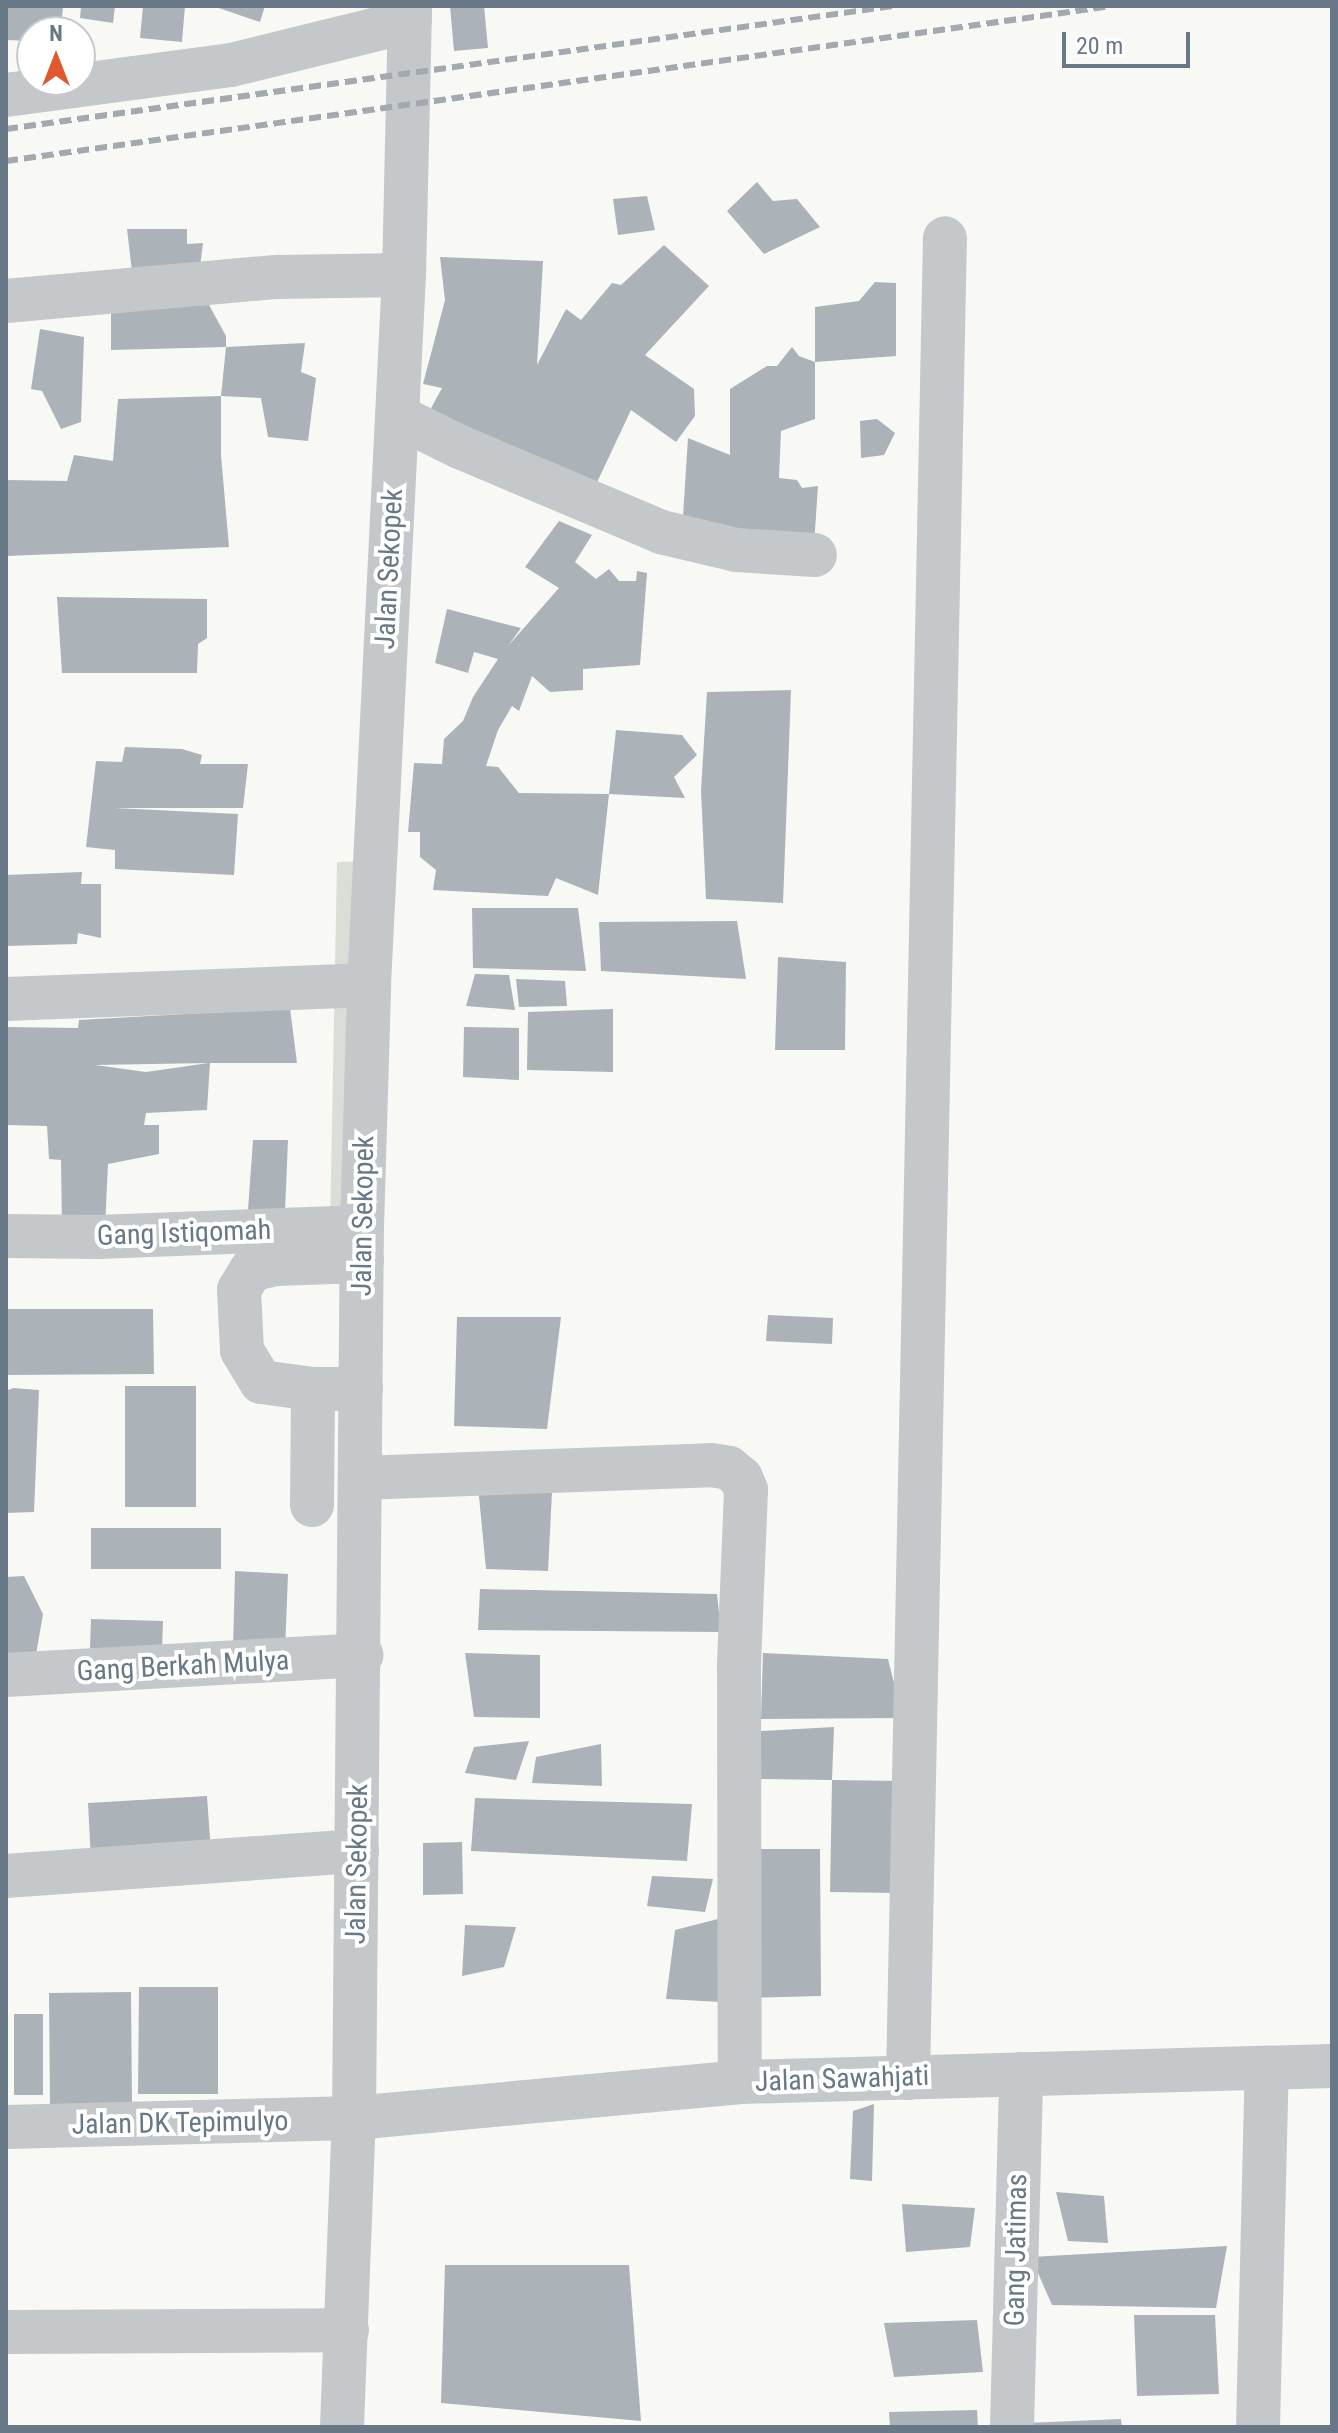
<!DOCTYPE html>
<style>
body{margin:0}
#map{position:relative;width:1338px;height:2433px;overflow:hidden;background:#f8f8f5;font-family:"Roboto Condensed",sans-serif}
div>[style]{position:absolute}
.green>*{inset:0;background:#d9dfd6}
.building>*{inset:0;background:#abb3b8}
.minor>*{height:44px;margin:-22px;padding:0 22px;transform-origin:22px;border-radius:22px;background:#c4c8cb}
.rail>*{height:6px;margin-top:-3px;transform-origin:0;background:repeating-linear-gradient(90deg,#a3a9af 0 12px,transparent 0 18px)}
span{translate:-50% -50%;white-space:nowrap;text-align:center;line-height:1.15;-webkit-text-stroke:8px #fff;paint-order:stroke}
.street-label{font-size:28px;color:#687886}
.frame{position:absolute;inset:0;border:8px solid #687886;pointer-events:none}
.north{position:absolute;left:16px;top:16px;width:80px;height:80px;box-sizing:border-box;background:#fff;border:2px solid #c3c9cf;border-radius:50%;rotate:0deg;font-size:22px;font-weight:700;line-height:32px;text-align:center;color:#687886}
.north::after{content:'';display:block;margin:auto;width:28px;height:36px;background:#df582e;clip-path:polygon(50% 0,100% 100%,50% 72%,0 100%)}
.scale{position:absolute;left:1062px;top:32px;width:128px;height:36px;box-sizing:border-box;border:4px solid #687886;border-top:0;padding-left:10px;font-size:24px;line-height:28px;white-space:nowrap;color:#687886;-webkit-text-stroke:6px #fff;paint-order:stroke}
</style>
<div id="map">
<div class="green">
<div style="clip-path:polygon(372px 861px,362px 1227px,330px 1228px,337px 862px)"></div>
</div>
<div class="building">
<div style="clip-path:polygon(6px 6px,63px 6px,61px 32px,32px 32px,32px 41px,6px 40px)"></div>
<div style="clip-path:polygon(81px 6px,115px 6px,113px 23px,80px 18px)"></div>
<div style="clip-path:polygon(143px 6px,185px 6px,182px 42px,140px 38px)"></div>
<div style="clip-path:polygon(213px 6px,265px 6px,260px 22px)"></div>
<div style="clip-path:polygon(450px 6px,484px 6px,488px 48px,454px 51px)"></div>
<div style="clip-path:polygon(757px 182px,773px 201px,797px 199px,820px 227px,764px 254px,727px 211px)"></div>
<div style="clip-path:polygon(647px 196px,655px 230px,618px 235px,613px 199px)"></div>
<div style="clip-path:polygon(127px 229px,187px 229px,187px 244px,203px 243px,199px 275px,133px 280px)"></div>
<div style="clip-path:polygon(664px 245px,709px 286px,645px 355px,694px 389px,695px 416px,676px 442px,631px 410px,592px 493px,423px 423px,442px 388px,423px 384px,445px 300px,440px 257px,543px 261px,537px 365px,566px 309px,581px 320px,612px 283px,621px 285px)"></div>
<div style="clip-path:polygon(875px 282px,896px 283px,896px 356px,815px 362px,815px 419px,781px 431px,779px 478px,797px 480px,802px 488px,818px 486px,814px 545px,682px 532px,688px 438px,730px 455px,730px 389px,767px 366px,777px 366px,792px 347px,799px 356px,815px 362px,815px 307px,859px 301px)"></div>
<div style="clip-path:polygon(209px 305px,226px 336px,226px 347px,111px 350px,111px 307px)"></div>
<div style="clip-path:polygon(40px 329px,84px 337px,81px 422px,61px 429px,42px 391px,31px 389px)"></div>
<div style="clip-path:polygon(305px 343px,301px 372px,316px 378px,308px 441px,268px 437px,261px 398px,221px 396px,226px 347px)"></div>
<div style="clip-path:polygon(221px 396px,221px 455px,229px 547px,6px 556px,6px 480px,67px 481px,74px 455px,113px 461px,118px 399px)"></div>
<div style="clip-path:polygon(877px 419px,895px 433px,884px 455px,861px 458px,860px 421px)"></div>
<div style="clip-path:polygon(559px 521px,592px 535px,575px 562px,596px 579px,609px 569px,619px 581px,636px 581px,637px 571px,647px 573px,640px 665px,583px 669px,583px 690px,550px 692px,532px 676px,519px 711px,512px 706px,498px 730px,486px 766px,498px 767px,519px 793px,609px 794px,598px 895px,556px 878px,548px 896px,433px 890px,436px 870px,420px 857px,420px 832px,408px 832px,414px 763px,442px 764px,444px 739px,463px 721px,473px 697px,498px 659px,474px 652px,468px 673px,435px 663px,447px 609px,521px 628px,508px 646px,559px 588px,525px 567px)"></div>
<div style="clip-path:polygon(57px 597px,207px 599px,207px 638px,198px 644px,197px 673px,62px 673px)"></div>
<div style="clip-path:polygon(791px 690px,783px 903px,706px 899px,701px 791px,707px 692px)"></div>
<div style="clip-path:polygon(616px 730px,682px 735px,697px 755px,674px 777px,685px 798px,609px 794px)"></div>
<div style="clip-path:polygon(125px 747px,182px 749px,202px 755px,200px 764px,248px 764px,243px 808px,114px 808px,238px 814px,234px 875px,115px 869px,115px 850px,86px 847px,96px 761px,122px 762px)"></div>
<div style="clip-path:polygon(82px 872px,81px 884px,101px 884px,101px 938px,78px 933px,77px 944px,6px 946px,6px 875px)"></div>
<div style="clip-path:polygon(472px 908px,578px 908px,586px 971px,473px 968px)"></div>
<div style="clip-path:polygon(737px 921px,746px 979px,601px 971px,599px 922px)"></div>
<div style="clip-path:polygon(778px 957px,846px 962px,845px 1050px,775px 1050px)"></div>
<div style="clip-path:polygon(475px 974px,509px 975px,515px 1010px,466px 1006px)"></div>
<div style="clip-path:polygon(516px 979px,565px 981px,567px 1006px,519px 1007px)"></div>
<div style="clip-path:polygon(evenodd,290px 1008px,297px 1063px,210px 1063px,207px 1110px,146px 1113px,144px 1125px,159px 1125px,159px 1154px,108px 1164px,105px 1227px,62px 1228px,61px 1160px,49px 1159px,47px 1126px,6px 1125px,6px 1027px,78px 1028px,79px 1020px,290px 1008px,209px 1063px,146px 1072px,95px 1065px,209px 1063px)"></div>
<div style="clip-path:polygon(613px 1009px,613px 1072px,527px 1070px,528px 1012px)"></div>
<div style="clip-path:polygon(464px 1027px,519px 1028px,519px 1080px,463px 1077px)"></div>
<div style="clip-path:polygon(253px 1140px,288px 1140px,285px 1211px,248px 1210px)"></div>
<div style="clip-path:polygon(6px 1309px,153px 1309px,154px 1374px,6px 1375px)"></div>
<div style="clip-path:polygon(768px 1315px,833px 1318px,832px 1344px,766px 1341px)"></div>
<div style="clip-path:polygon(457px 1317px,561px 1317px,547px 1429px,454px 1426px)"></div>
<div style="clip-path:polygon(125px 1386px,196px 1386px,196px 1507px,125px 1507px)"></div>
<div style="clip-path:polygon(13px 1388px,39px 1390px,34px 1512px,6px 1513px,6px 1391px)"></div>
<div style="clip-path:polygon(478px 1486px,552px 1492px,548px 1571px,486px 1569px)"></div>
<div style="clip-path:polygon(91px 1528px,221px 1528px,221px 1569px,91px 1569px)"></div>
<div style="clip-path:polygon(235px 1571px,288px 1574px,285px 1652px,233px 1650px)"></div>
<div style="clip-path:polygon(24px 1576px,43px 1614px,35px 1660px,6px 1657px,6px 1577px)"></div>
<div style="clip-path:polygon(480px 1589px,717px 1594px,721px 1632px,478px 1630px)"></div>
<div style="clip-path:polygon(91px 1619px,163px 1621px,162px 1650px,90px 1648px)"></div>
<div style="clip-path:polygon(465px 1653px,540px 1655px,540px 1718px,474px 1717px)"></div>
<div style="clip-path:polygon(763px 1653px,888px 1659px,903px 1718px,761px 1719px)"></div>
<div style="clip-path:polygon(834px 1727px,832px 1780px,761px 1779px,761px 1731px)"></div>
<div style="clip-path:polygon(529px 1741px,516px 1780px,465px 1773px,474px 1747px)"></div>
<div style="clip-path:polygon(601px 1744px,602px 1786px,532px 1783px,536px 1757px)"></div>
<div style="clip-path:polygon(832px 1780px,901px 1781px,898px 1893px,830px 1892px)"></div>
<div style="clip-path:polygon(207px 1796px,211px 1853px,91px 1860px,88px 1803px)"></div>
<div style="clip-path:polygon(475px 1798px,692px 1804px,687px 1861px,471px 1851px)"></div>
<div style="clip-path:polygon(462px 1842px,463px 1894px,423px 1895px,423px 1843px)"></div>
<div style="clip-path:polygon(755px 1849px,820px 1849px,821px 1996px,748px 1998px)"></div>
<div style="clip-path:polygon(652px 1876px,713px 1879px,705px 1912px,647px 1906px)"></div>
<div style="clip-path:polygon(726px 1917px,721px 2002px,666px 1999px,675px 1930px)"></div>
<div style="clip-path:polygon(465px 1925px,516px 1927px,504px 1967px,462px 1976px)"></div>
<div style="clip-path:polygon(139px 1987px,218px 1987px,218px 2094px,138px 2094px)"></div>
<div style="clip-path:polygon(131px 1992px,132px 2104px,50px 2105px,49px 1993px)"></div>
<div style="clip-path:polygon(14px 2014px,43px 2014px,43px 2095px,14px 2095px)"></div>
<div style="clip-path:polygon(874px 2104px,872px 2181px,850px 2179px,853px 2111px)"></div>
<div style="clip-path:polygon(1056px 2192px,1104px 2196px,1108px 2243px,1068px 2241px)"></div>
<div style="clip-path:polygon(902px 2204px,975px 2208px,970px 2247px,906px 2252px)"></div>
<div style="clip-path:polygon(1227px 2246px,1216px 2308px,1052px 2305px,1031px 2257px)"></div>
<div style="clip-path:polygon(445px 2265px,629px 2265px,641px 2421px,441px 2403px)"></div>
<div style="clip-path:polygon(1134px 2315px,1215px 2315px,1219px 2394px,1137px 2396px)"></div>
<div style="clip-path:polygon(977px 2320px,983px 2372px,894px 2377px,884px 2323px)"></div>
<div style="clip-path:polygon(977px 2410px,978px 2427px,890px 2427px,889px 2412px)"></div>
<div style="clip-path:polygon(1121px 2419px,1122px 2427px,1026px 2427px,1026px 2423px)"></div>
</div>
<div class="minor">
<div style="left:6px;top:95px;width:227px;rotate:-7.6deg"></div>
<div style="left:231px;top:65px;width:184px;rotate:-13.8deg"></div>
<div style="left:6px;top:301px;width:272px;rotate:-5.1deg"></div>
<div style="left:277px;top:277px;width:127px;rotate:-0.9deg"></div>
<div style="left:397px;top:416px;width:70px;rotate:26.2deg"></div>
<div style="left:460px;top:447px;width:218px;rotate:22.9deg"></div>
<div style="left:661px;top:532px;width:77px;rotate:13.5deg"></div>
<div style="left:736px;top:550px;width:79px;rotate:3.6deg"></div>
<div style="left:6px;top:999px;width:363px;rotate:-2.2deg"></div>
<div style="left:6px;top:1236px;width:92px;rotate:0.6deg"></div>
<div style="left:98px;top:1237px;width:264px;rotate:-2.2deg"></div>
<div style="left:361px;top:1389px;width:48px;rotate:180deg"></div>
<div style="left:313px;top:1389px;width:52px;rotate:-172.3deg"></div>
<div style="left:261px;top:1382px;width:37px;rotate:-121deg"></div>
<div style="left:242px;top:1350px;width:60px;rotate:-92.9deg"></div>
<div style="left:239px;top:1290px;width:23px;rotate:-59deg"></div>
<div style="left:251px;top:1270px;width:25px;rotate:-14deg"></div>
<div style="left:275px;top:1264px;width:87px;rotate:-2deg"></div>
<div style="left:361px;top:1478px;width:350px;rotate:-2.1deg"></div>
<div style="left:711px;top:1465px;width:18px;rotate:9deg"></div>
<div style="left:729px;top:1468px;width:16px;rotate:40deg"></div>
<div style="left:741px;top:1478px;width:13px;rotate:67deg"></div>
<div style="left:746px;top:1490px;width:177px;rotate:92.3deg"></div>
<div style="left:739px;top:1667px;width:415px;rotate:89.9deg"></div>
<div style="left:312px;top:1505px;width:116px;rotate:-89.5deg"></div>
<div style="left:6px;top:1675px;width:356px;rotate:-3.2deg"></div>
<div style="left:6px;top:1876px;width:352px;rotate:-4.1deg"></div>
<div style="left:908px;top:2078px;width:1840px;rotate:-88.85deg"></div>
<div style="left:6px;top:2127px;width:348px;rotate:-1.5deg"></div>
<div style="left:354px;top:2118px;width:388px;rotate:-5.3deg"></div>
<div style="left:740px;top:2082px;width:592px;rotate:-1.55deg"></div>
<div style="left:6px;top:2332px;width:341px;rotate:-0.3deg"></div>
<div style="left:342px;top:2427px;width:309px;rotate:-87.8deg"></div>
<div style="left:354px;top:2118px;width:891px;rotate:-89.49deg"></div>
<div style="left:362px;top:1227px;width:242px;rotate:-88.3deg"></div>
<div style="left:369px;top:985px;width:711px;rotate:-87.18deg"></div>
<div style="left:404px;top:275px;width:269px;rotate:-88.7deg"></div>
<div style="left:1012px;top:2427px;width:353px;rotate:-88.5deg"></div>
<div style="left:1258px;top:2427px;width:359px;rotate:-88.6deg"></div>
</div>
<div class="rail">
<div style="left:6px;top:129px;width:895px;rotate:-7.89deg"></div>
<div style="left:6px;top:161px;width:1116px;rotate:-7.98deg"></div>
</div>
<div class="street-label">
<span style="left:389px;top:569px;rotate:-87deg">Jalan Sekopek</span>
<span style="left:363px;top:1216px;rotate:-89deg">Jalan Sekopek</span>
<span style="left:184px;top:1233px;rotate:-2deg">Gang Istiqomah</span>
<span style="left:183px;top:1666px;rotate:-3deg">Gang Berkah Mulya</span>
<span style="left:357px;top:1864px;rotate:-89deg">Jalan Sekopek</span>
<span style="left:842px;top:2079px;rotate:-2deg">Jalan Sawahjati</span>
<span style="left:180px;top:2123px;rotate:-1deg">Jalan DK Tepimulyo</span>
<span style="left:1016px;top:2250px;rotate:-89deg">Gang Jatimas</span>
</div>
<div class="frame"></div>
<div class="north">N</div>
<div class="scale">20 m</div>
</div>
